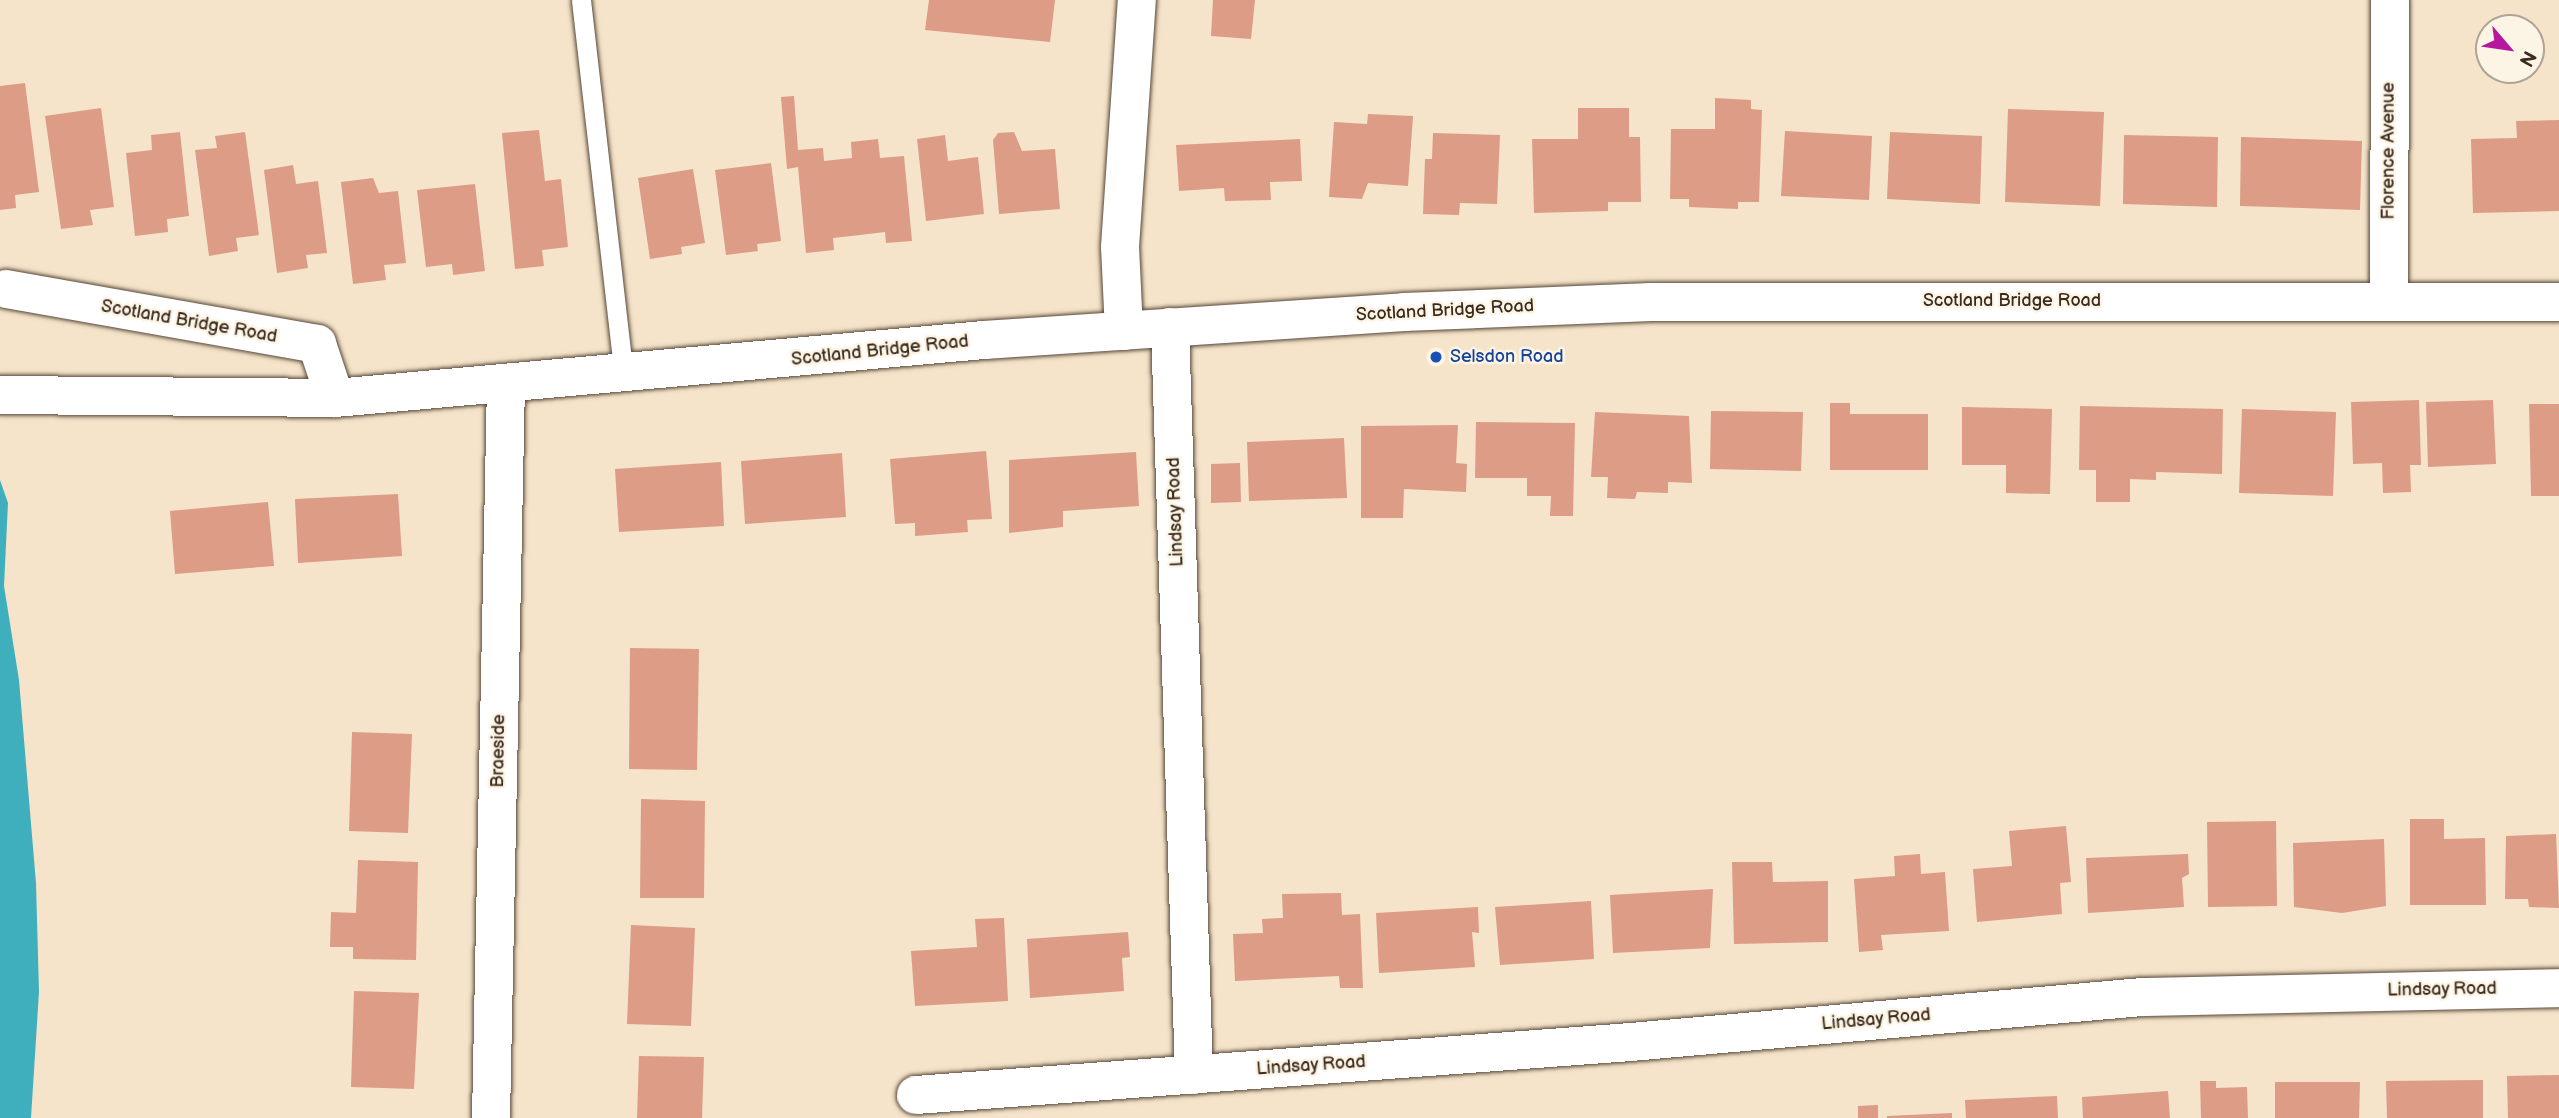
<!DOCTYPE html>
<style>
body{margin:0}
#map{position:relative;width:2559px;height:1118px;overflow:hidden;background:#f5e4c9;font-family:"Balsamiq Sans",sans-serif}
div>[style]{position:absolute}
.water>*{inset:0;background:#40afbd}
.building>*{inset:0;background:#dc9c86}
.roads{filter:drop-shadow(0 0 2px #574638) drop-shadow(0 0 2px #574638)}
.service>*{height:19px;margin:-9.5px;padding:0 9.5px;transform-origin:9.5px;border-radius:9.5px;background:#fff}
.minor>*{height:38px;margin:-19px;padding:0 19px;transform-origin:19px;border-radius:19px;background:#fff}
.tertiary>*{height:38px;margin:-19px;padding:0 19px;transform-origin:19px;border-radius:19px;background:#fff}
.dots>*{width:19px;height:19px;translate:-50% -50%;box-sizing:border-box;border:4px solid #fcf5e5;border-radius:50%}
span{translate:-50% -50%;white-space:nowrap;text-align:center;line-height:1.15;-webkit-text-stroke:5px #fcf5e5;paint-order:stroke}
.street-label{font-size:18px;color:#3b2a1e}
.transit-label{font-size:18px;color:#164399}
.left{translate:0 -50%;text-align:left}
.north{position:absolute;left:2475px;top:14px;width:70px;height:70px;box-sizing:border-box;background:#fcf5e5;border:2px solid #afa495;border-radius:50%;rotate:119deg;font-size:19px;font-weight:700;line-height:28px;text-align:center;color:#3b2a1e}
.north::after{content:'';display:block;margin:auto;width:24px;height:32px;background:#b5179e;clip-path:polygon(50% 0,100% 100%,50% 72%,0 100%)}
</style>
<div id="map">
<div class="water">
<div style="clip-path:polygon(0 480px,8px 503px,4px 586px,19px 680px,36px 883px,39px 992px,31px 1118px,0 1118px)"></div>
</div>
<div class="building">
<div style="clip-path:polygon(929px 0,1055px 0,1050px 42px,925px 30px)"></div>
<div style="clip-path:polygon(1213px 0,1255px 0,1251px 39px,1211px 36px)"></div>
<div style="clip-path:polygon(25px 83px,39px 192px,15px 195px,16px 208px,0 210px,0 86px)"></div>
<div style="clip-path:polygon(794px 96px,798px 150px,823px 148px,824px 161px,852px 158px,851px 142px,878px 139px,880px 158px,904px 156px,912px 241px,886px 243px,885px 232px,860px 235px,833px 238px,834px 250px,806px 253px,798px 167px,787px 169px,781px 97px)"></div>
<div style="clip-path:polygon(1715px 98px,1751px 100px,1751px 109px,1762px 110px,1759px 202px,1738px 202px,1738px 209px,1689px 207px,1689px 199px,1670px 199px,1671px 129px,1715px 129px)"></div>
<div style="clip-path:polygon(101px 108px,114px 207px,90px 210px,93px 225px,61px 229px,45px 116px)"></div>
<div style="clip-path:polygon(1578px 108px,1629px 108px,1629px 137px,1640px 137px,1641px 202px,1608px 202px,1608px 211px,1534px 213px,1532px 139px,1578px 139px)"></div>
<div style="clip-path:polygon(2008px 109px,2104px 112px,2100px 206px,2005px 202px)"></div>
<div style="clip-path:polygon(1368px 114px,1413px 116px,1408px 186px,1368px 183px,1362px 199px,1329px 197px,1334px 122px,1367px 124px)"></div>
<div style="clip-path:polygon(2559px 120px,2559px 211px,2473px 213px,2471px 139px,2517px 138px,2516px 121px)"></div>
<div style="clip-path:polygon(539px 130px,545px 181px,561px 179px,568px 247px,542px 250px,544px 266px,515px 269px,502px 133px)"></div>
<div style="clip-path:polygon(1785px 131px,1872px 136px,1869px 200px,1781px 196px)"></div>
<div style="clip-path:polygon(180px 132px,189px 216px,167px 219px,168px 232px,135px 236px,126px 153px,152px 150px,151px 135px)"></div>
<div style="clip-path:polygon(245px 132px,259px 235px,236px 238px,238px 251px,209px 256px,195px 150px,217px 148px,215px 136px)"></div>
<div style="clip-path:polygon(1014px 132px,1022px 151px,1055px 149px,1060px 209px,999px 214px,993px 140px,998px 133px)"></div>
<div style="clip-path:polygon(1890px 132px,1982px 136px,1980px 204px,1887px 199px)"></div>
<div style="clip-path:polygon(1433px 133px,1500px 135px,1497px 204px,1460px 203px,1459px 215px,1423px 214px,1425px 159px,1432px 159px)"></div>
<div style="clip-path:polygon(945px 135px,948px 161px,978px 157px,984px 214px,926px 221px,917px 139px)"></div>
<div style="clip-path:polygon(2124px 135px,2218px 137px,2217px 207px,2123px 204px)"></div>
<div style="clip-path:polygon(2241px 137px,2362px 141px,2360px 210px,2240px 206px)"></div>
<div style="clip-path:polygon(1300px 139px,1302px 181px,1270px 182px,1271px 200px,1225px 201px,1224px 188px,1179px 191px,1176px 145px)"></div>
<div style="clip-path:polygon(771px 163px,781px 241px,757px 244px,758px 251px,726px 255px,715px 170px)"></div>
<div style="clip-path:polygon(293px 165px,296px 184px,318px 181px,327px 253px,306px 255px,308px 268px,277px 273px,264px 170px)"></div>
<div style="clip-path:polygon(693px 169px,705px 243px,681px 247px,682px 254px,650px 259px,638px 178px)"></div>
<div style="clip-path:polygon(373px 178px,379px 193px,398px 191px,406px 263px,384px 265px,386px 280px,353px 284px,341px 182px)"></div>
<div style="clip-path:polygon(475px 184px,485px 271px,453px 275px,452px 264px,426px 267px,417px 190px)"></div>
<div style="clip-path:polygon(2419px 400px,2421px 465px,2410px 465px,2411px 492px,2383px 493px,2382px 463px,2353px 464px,2351px 402px)"></div>
<div style="clip-path:polygon(2493px 400px,2496px 464px,2428px 467px,2426px 402px)"></div>
<div style="clip-path:polygon(1830px 403px,1850px 403px,1850px 414px,1928px 414px,1928px 470px,1830px 470px)"></div>
<div style="clip-path:polygon(2529px 404px,2559px 404px,2559px 496px,2531px 496px)"></div>
<div style="clip-path:polygon(2080px 406px,2223px 409px,2222px 474px,2156px 472px,2156px 480px,2130px 479px,2130px 502px,2096px 502px,2096px 470px,2079px 470px)"></div>
<div style="clip-path:polygon(1962px 407px,2052px 409px,2050px 494px,2006px 493px,2006px 465px,1962px 465px)"></div>
<div style="clip-path:polygon(2242px 409px,2336px 412px,2333px 496px,2239px 493px)"></div>
<div style="clip-path:polygon(1711px 411px,1803px 412px,1801px 471px,1710px 469px)"></div>
<div style="clip-path:polygon(1595px 412px,1689px 416px,1692px 483px,1668px 482px,1668px 493px,1637px 492px,1635px 499px,1607px 498px,1608px 477px,1591px 477px)"></div>
<div style="clip-path:polygon(1476px 422px,1575px 423px,1573px 516px,1550px 516px,1551px 496px,1527px 496px,1527px 478px,1475px 478px)"></div>
<div style="clip-path:polygon(1458px 425px,1456px 463px,1467px 464px,1466px 492px,1404px 489px,1403px 518px,1361px 518px,1361px 426px)"></div>
<div style="clip-path:polygon(1344px 438px,1347px 498px,1249px 501px,1247px 442px)"></div>
<div style="clip-path:polygon(986px 451px,992px 519px,967px 520px,968px 532px,915px 536px,915px 523px,895px 524px,890px 459px)"></div>
<div style="clip-path:polygon(1136px 452px,1139px 506px,1063px 511px,1063px 527px,1009px 533px,1009px 460px)"></div>
<div style="clip-path:polygon(842px 453px,846px 517px,745px 524px,741px 461px)"></div>
<div style="clip-path:polygon(721px 462px,724px 526px,619px 532px,615px 469px)"></div>
<div style="clip-path:polygon(1240px 463px,1241px 502px,1211px 503px,1211px 464px)"></div>
<div style="clip-path:polygon(398px 494px,402px 556px,298px 563px,295px 499px)"></div>
<div style="clip-path:polygon(268px 502px,274px 566px,175px 574px,170px 511px)"></div>
<div style="clip-path:polygon(630px 648px,699px 649px,697px 770px,629px 769px)"></div>
<div style="clip-path:polygon(352px 732px,412px 734px,408px 833px,349px 831px)"></div>
<div style="clip-path:polygon(641px 799px,705px 801px,704px 898px,640px 898px)"></div>
<div style="clip-path:polygon(2410px 819px,2444px 819px,2444px 839px,2485px 838px,2486px 905px,2410px 905px)"></div>
<div style="clip-path:polygon(2276px 821px,2277px 906px,2208px 907px,2207px 822px)"></div>
<div style="clip-path:polygon(2066px 826px,2071px 882px,2060px 883px,2062px 914px,1977px 922px,1973px 869px,2012px 866px,2009px 831px)"></div>
<div style="clip-path:polygon(2556px 834px,2559px 908px,2529px 907px,2528px 899px,2505px 899px,2506px 836px)"></div>
<div style="clip-path:polygon(2384px 839px,2386px 906px,2342px 913px,2294px 907px,2293px 843px)"></div>
<div style="clip-path:polygon(1920px 854px,1921px 874px,1945px 872px,1949px 931px,1881px 935px,1883px 950px,1859px 952px,1854px 879px,1895px 876px,1894px 856px)"></div>
<div style="clip-path:polygon(2188px 854px,2189px 874px,2182px 878px,2184px 907px,2088px 913px,2086px 858px)"></div>
<div style="clip-path:polygon(358px 860px,418px 862px,416px 960px,353px 959px,353px 947px,330px 947px,331px 912px,356px 913px)"></div>
<div style="clip-path:polygon(1732px 862px,1772px 862px,1773px 882px,1828px 881px,1828px 942px,1734px 944px)"></div>
<div style="clip-path:polygon(1713px 889px,1710px 948px,1613px 953px,1610px 895px)"></div>
<div style="clip-path:polygon(1341px 893px,1342px 915px,1360px 914px,1363px 988px,1340px 988px,1339px 976px,1235px 981px,1233px 934px,1263px 933px,1262px 919px,1283px 918px,1282px 894px)"></div>
<div style="clip-path:polygon(1591px 901px,1594px 959px,1500px 965px,1495px 907px)"></div>
<div style="clip-path:polygon(1478px 907px,1479px 933px,1472px 932px,1475px 967px,1379px 973px,1376px 913px)"></div>
<div style="clip-path:polygon(1004px 918px,1008px 1001px,915px 1006px,911px 951px,977px 947px,975px 919px)"></div>
<div style="clip-path:polygon(631px 925px,695px 928px,691px 1026px,627px 1024px)"></div>
<div style="clip-path:polygon(1128px 932px,1130px 957px,1122px 958px,1124px 991px,1030px 998px,1027px 939px)"></div>
<div style="clip-path:polygon(354px 991px,419px 993px,414px 1089px,351px 1087px)"></div>
<div style="clip-path:polygon(639px 1056px,704px 1057px,702px 1118px,637px 1118px)"></div>
<div style="clip-path:polygon(2559px 1075px,2559px 1118px,2508px 1118px,2507px 1076px)"></div>
<div style="clip-path:polygon(2483px 1080px,2483px 1118px,2387px 1118px,2386px 1081px)"></div>
<div style="clip-path:polygon(2200px 1081px,2216px 1081px,2216px 1088px,2247px 1087px,2248px 1118px,2201px 1118px)"></div>
<div style="clip-path:polygon(2275px 1082px,2360px 1082px,2359px 1118px,2275px 1118px)"></div>
<div style="clip-path:polygon(2168px 1091px,2170px 1118px,2083px 1118px,2082px 1097px)"></div>
<div style="clip-path:polygon(2057px 1096px,2058px 1118px,1966px 1118px,1965px 1100px)"></div>
<div style="clip-path:polygon(1878px 1105px,1878px 1118px,1858px 1118px,1858px 1106px)"></div>
<div style="clip-path:polygon(1952px 1113px,1952px 1118px,1887px 1118px,1887px 1116px)"></div>
</div>
<div class="roads">
<div class="service">
<div style="left:581px;top:0;width:378px;rotate:83.5deg"></div>
</div>
<div class="minor">
<div style="left:6px;top:289px;width:316px;rotate:10deg"></div>
<div style="left:317px;top:344px;width:57px;rotate:71.6deg"></div>
<div style="left:2389px;top:301px;width:301px;rotate:-89.8deg"></div>
<div style="left:1170px;top:327px;width:748px;rotate:88.16deg"></div>
<div style="left:1124px;top:331px;width:84px;rotate:-92.7deg"></div>
<div style="left:1120px;top:247px;width:248px;rotate:-86.1deg"></div>
<div style="left:916px;top:1095px;width:717px;rotate:-4.24deg"></div>
<div style="left:1631px;top:1042px;width:513px;rotate:-5.03deg"></div>
<div style="left:2142px;top:997px;width:417px;rotate:-1.2deg"></div>
<div style="left:491px;top:1118px;width:733px;rotate:-88.83deg"></div>
</div>
<div class="tertiary">
<div style="left:0;top:395px;width:335px;rotate:0.5deg"></div>
<div style="left:335px;top:398px;width:652px;rotate:-5.11deg"></div>
<div style="left:984px;top:340px;width:421px;rotate:-3.8deg"></div>
<div style="left:1404px;top:312px;width:247px;rotate:-2.3deg"></div>
<div style="left:1651px;top:302px;width:908px"></div>
</div>
</div>
<div class="dots">
<div style="left:1436px;top:357px;background:#1a4fb4"></div>
</div>
<div class="street-label">
<span style="left:2389px;top:151px;rotate:-90deg">Florence Avenue</span>
<span style="left:2012px;top:301px">Scotland Bridge Road</span>
<span style="left:1445px;top:311px;rotate:-3deg">Scotland Bridge Road</span>
<span style="left:189px;top:322px;rotate:10deg">Scotland Bridge Road</span>
<span style="left:880px;top:351px;rotate:-6deg">Scotland Bridge Road</span>
<span style="left:1176px;top:512px;rotate:-92deg">Lindsay Road</span>
<span style="left:499px;top:751px;rotate:-89deg">Braeside</span>
<span style="left:2442px;top:990px;rotate:-1deg">Lindsay Road</span>
<span style="left:1876px;top:1020px;rotate:-5deg">Lindsay Road</span>
<span style="left:1311px;top:1066px;rotate:-4deg">Lindsay Road</span>
</div>
<div class="transit-label">
<span class="left" style="left:1450px;top:357px">Selsdon Road</span>
</div>
<div class="north">N</div>
</div>
